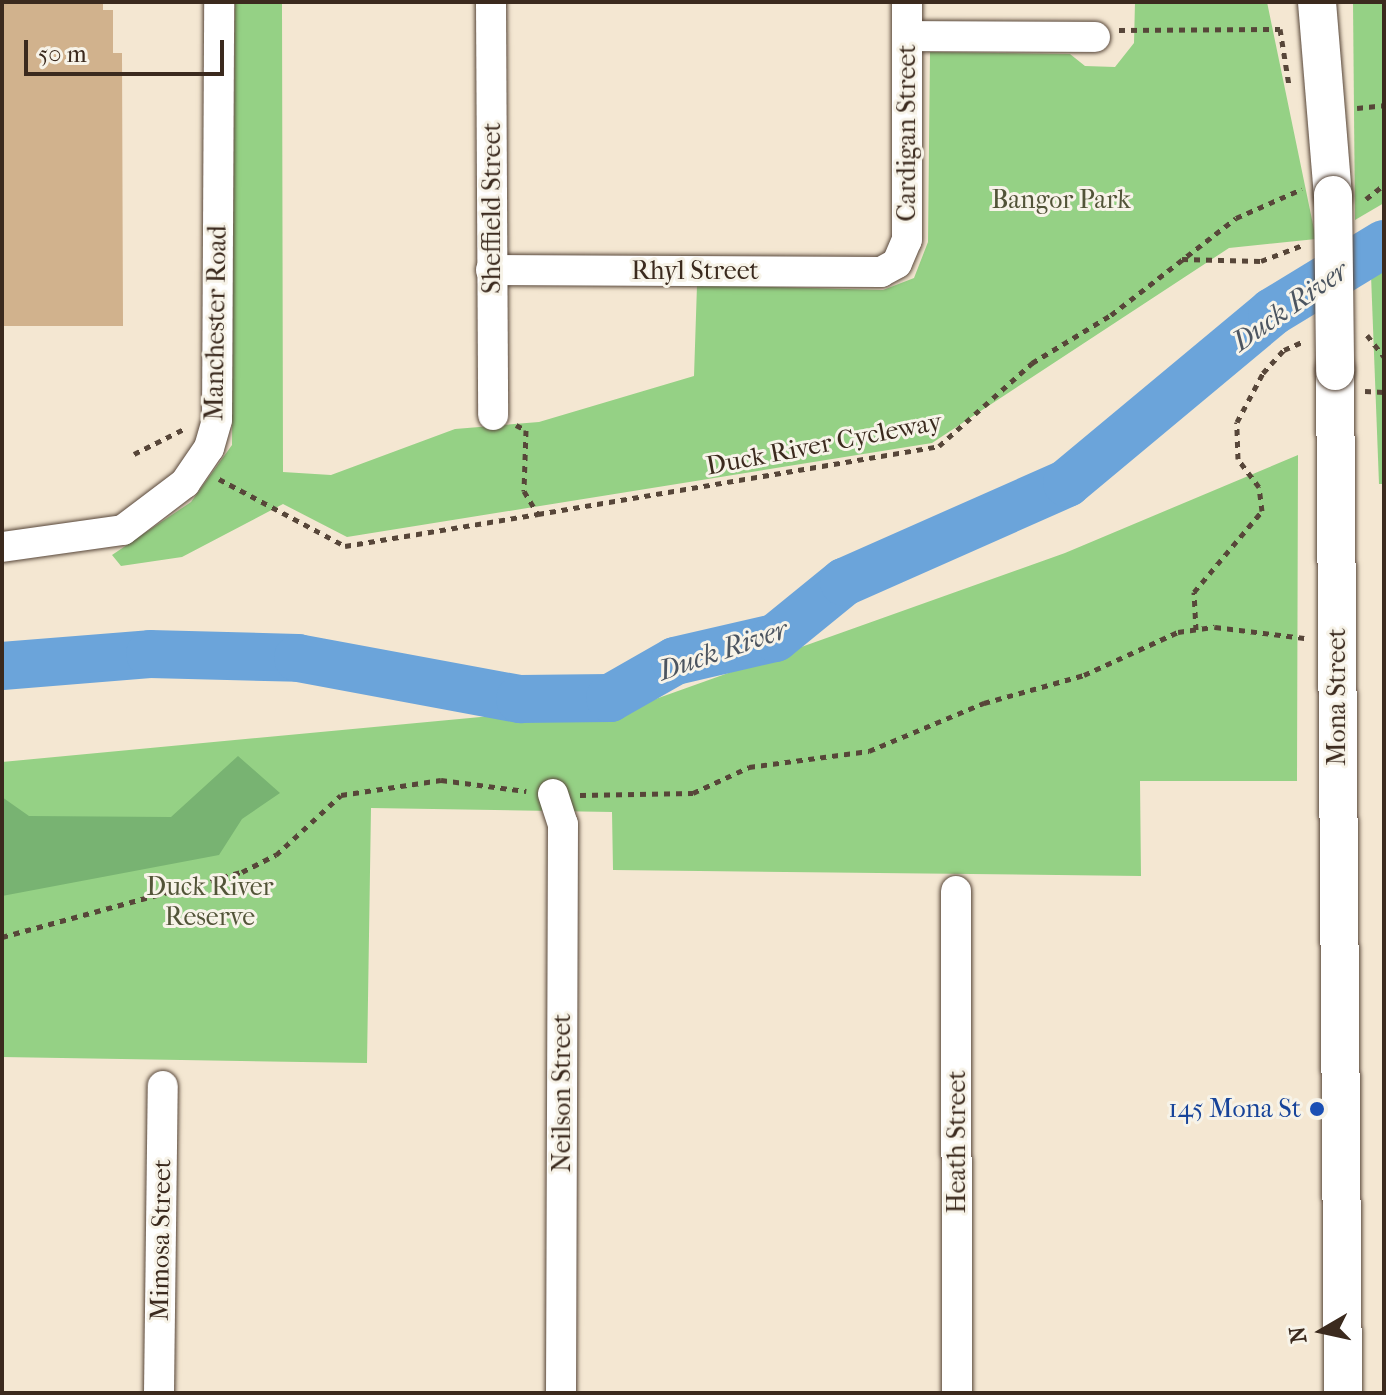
<!DOCTYPE html>
<style>
body{margin:0}
#map{position:relative;width:1386px;height:1395px;overflow:hidden;background:#f4e7d2;font-family:"IM FELL French Canon",serif}
div>[style]{position:absolute}
.green>*{inset:0;background:#95d185}
.forest>*{inset:0;background:#78b372}
.river>*{height:48px;margin:-24px;padding:0 24px;transform-origin:24px;border-radius:24px;background:#6ba4da}
.building>*{inset:0;background:#d1b28d}
.path>*{height:5px;margin-top:-2.5px;transform-origin:0;background:repeating-linear-gradient(90deg,#574639 0 6px,transparent 0 12px)}
.roads{filter:drop-shadow(0 0 2px #574639) drop-shadow(0 0 2px #574639)}
.minor>*{height:30px;margin:-15px;padding:0 15px;transform-origin:15px;border-radius:15px;background:#fff}
.major>*{height:38px;margin:-19px;padding:0 19px;transform-origin:19px;border-radius:19px;background:#fff}
.bridges{filter:drop-shadow(0 0 2px #574639) drop-shadow(0 0 2px #574639)}
.major-bridge>*{height:38px;margin:-19px;padding:0 19px;transform-origin:19px;border-radius:19px;background:#fff}
.dots>*{width:22px;height:22px;translate:-50% -50%;box-sizing:border-box;border:4px solid #f7f3e8;border-radius:50%}
span{translate:-50% -50%;white-space:nowrap;text-align:center;line-height:1.15;-webkit-text-stroke:6px #f7f3e8;paint-order:stroke}
.street-label{font-size:26px;color:#3b2a1e}
.park-label{font-size:26px;color:#525438}
.transit-label{font-size:26px;color:#164399}
.right{translate:-100% -50%;text-align:right}
.water-label{font-size:28px;color:#4c5560;font-style:italic}
.frame{position:absolute;inset:0;border:4px solid #3b2a1e;pointer-events:none}
.north{position:absolute;left:1282px;top:1291px;width:80px;height:80px;-webkit-text-stroke:6px #f7f3e8;paint-order:stroke;rotate:261deg;font-size:22px;font-weight:700;line-height:32px;text-align:center;color:#3b2a1e}
.north::after{content:'';display:block;margin:auto;width:28px;height:36px;background:#3b2a1e;clip-path:polygon(50% 0,100% 100%,50% 72%,0 100%)}
.scale{position:absolute;left:24px;top:40px;width:200px;height:36px;box-sizing:border-box;border:4px solid #3b2a1e;border-top:0;padding-left:10px;font-size:24px;line-height:28px;white-space:nowrap;color:#3b2a1e;-webkit-text-stroke:6px #f7f3e8;paint-order:stroke}
</style>
<div id="map">
<div class="green">
<div style="clip-path:polygon(235px 2px,282px 2px,283px 472px,331px 475px,455px 429px,539px 422px,694px 376px,697px 285px,883px 290px,914px 278px,928px 242px,930px 52px,1070px 54px,1085px 66px,1115px 67px,1134px 43px,1135px 2px,1267px 2px,1316px 239px,1229px 248px,932px 443px,347px 537px,283px 504px,182px 557px,121px 566px,112px 555px,191px 502px,232px 445px)"></div>
<div style="clip-path:polygon(1353px 2px,1384px 2px,1384px 203px,1355px 220px)"></div>
<div style="clip-path:polygon(1384px 267px,1384px 484px,1379px 484px,1371px 275px)"></div>
<div style="clip-path:polygon(1298px 455px,1297px 781px,1140px 781px,1141px 876px,613px 870px,612px 812px,371px 808px,367px 1063px,2px 1057px,2px 762px,650px 701px,1065px 553px)"></div>
</div>
<div class="forest">
<div style="clip-path:polygon(238px 756px,280px 793px,242px 819px,219px 855px,2px 896px,2px 797px,29px 816px,171px 817px)"></div>
</div>
<div class="river">
<div style="left:2px;top:666px;width:148px;rotate:-4.6deg"></div>
<div style="left:150px;top:654px;width:148px;rotate:1.5deg"></div>
<div style="left:298px;top:658px;width:226px;rotate:10.5deg"></div>
<div style="left:520px;top:699px;width:90px;rotate:-0.6deg"></div>
<div style="left:610px;top:698px;width:75px;rotate:-29.6deg"></div>
<div style="left:675px;top:661px;width:103px;rotate:-13deg"></div>
<div style="left:775px;top:638px;width:89px;rotate:-39.1deg"></div>
<div style="left:844px;top:582px;width:244px;rotate:-23.9deg"></div>
<div style="left:1067px;top:483px;width:267px;rotate:-39.8deg"></div>
<div style="left:1272px;top:312px;width:131px;rotate:-31.3deg"></div>
</div>
<div class="building">
<div style="clip-path:polygon(2px 2px,103px 2px,103px 10px,113px 10px,113px 53px,122px 53px,123px 326px,2px 326px)"></div>
</div>
<div class="path">
<div style="left:1119px;top:30px;width:161px;rotate:-0.4deg"></div>
<div style="left:1280px;top:29px;width:57px;rotate:80.9deg"></div>
<div style="left:1357px;top:108px;width:27px;rotate:-6deg"></div>
<div style="left:1366px;top:199px;width:23px;rotate:-38deg"></div>
<div style="left:1182px;top:259px;width:79px;rotate:1.5deg"></div>
<div style="left:1261px;top:261px;width:45px;rotate:-20.9deg"></div>
<div style="left:1367px;top:335px;width:28px;rotate:52deg"></div>
<div style="left:1365px;top:391px;width:19px;rotate:3deg"></div>
<div style="left:516px;top:425px;width:11px;rotate:27deg"></div>
<div style="left:526px;top:430px;width:61px;rotate:91.9deg"></div>
<div style="left:524px;top:491px;width:27px;rotate:59deg"></div>
<div style="left:538px;top:514px;width:407px;rotate:-9.6deg"></div>
<div style="left:939px;top:446px;width:125px;rotate:-41.7deg"></div>
<div style="left:1032px;top:363px;width:92px;rotate:-31.3deg"></div>
<div style="left:1111px;top:315px;width:158px;rotate:-37.8deg"></div>
<div style="left:1236px;top:218px;width:72px;rotate:-23.7deg"></div>
<div style="left:134px;top:454px;width:58px;rotate:-26.6deg"></div>
<div style="left:219px;top:479px;width:143px;rotate:28deg"></div>
<div style="left:345px;top:546px;width:196px;rotate:-9.4deg"></div>
<div style="left:1196px;top:630px;width:38px;rotate:-93deg"></div>
<div style="left:1194px;top:592px;width:106px;rotate:-50deg"></div>
<div style="left:1262px;top:511px;width:24px;rotate:-97deg"></div>
<div style="left:1259px;top:487px;width:35px;rotate:-127deg"></div>
<div style="left:1238px;top:459px;width:37px;rotate:-92deg"></div>
<div style="left:1237px;top:422px;width:55px;rotate:-62deg"></div>
<div style="left:1263px;top:373px;width:31px;rotate:-48deg"></div>
<div style="left:1284px;top:350px;width:20px;rotate:-24deg"></div>
<div style="left:580px;top:795px;width:113px;rotate:-1deg"></div>
<div style="left:693px;top:793px;width:62px;rotate:-24.9deg"></div>
<div style="left:749px;top:767px;width:121px;rotate:-7.6deg"></div>
<div style="left:869px;top:751px;width:125px;rotate:-22.7deg"></div>
<div style="left:984px;top:703px;width:104px;rotate:-15.6deg"></div>
<div style="left:1084px;top:675px;width:103px;rotate:-24.6deg"></div>
<div style="left:1178px;top:632px;width:37px;rotate:-8deg"></div>
<div style="left:1215px;top:627px;width:90px;rotate:7deg"></div>
<div style="left:2px;top:937px;width:249px;rotate:-15.2deg"></div>
<div style="left:242px;top:872px;width:38px;rotate:-27deg"></div>
<div style="left:276px;top:855px;width:88px;rotate:-42.7deg"></div>
<div style="left:341px;top:795px;width:101px;rotate:-8.5deg"></div>
<div style="left:441px;top:780px;width:86px;rotate:7.4deg"></div>
</div>
<div class="roads">
<div class="minor">
<div style="left:491px;top:2px;width:413px;rotate:89.7deg"></div>
<div style="left:907px;top:36px;width:188px;rotate:0.3deg"></div>
<div style="left:491px;top:270px;width:390px;rotate:0.3deg"></div>
<div style="left:881px;top:272px;width:18px;rotate:-29deg"></div>
<div style="left:897px;top:263px;width:25px;rotate:-67deg"></div>
<div style="left:907px;top:240px;width:238px;rotate:-90deg"></div>
<div style="left:2px;top:547px;width:122px;rotate:-8deg"></div>
<div style="left:123px;top:530px;width:78px;rotate:-37.2deg"></div>
<div style="left:185px;top:483px;width:42px;rotate:-55.6deg"></div>
<div style="left:209px;top:448px;width:29px;rotate:-74deg"></div>
<div style="left:217px;top:420px;width:418px;rotate:-89.7deg"></div>
<div style="left:553px;top:794px;width:32px;rotate:72deg"></div>
<div style="left:563px;top:824px;width:569px;rotate:90.2deg"></div>
<div style="left:956px;top:891px;width:502px;rotate:89.89deg"></div>
<div style="left:159px;top:1393px;width:307px;rotate:-89.3deg"></div>
</div>
<div class="major">
<div style="left:1317px;top:2px;width:194px;rotate:85.3deg"></div>
<div style="left:1335px;top:371px;width:1022px;rotate:89.55deg"></div>
</div>
</div>
<div class="bridges">
<div class="major-bridge">
<div style="left:1333px;top:195px;width:176px;rotate:89.3deg"></div>
</div>
</div>
<div class="dots">
<div style="left:1317px;top:1109px;background:#1a4fb4"></div>
</div>
<div class="street-label">
<span style="left:907px;top:133px;rotate:-90deg">Cardigan Street</span>
<span style="left:492px;top:208px;rotate:-90deg">Sheffield Street</span>
<span style="left:695px;top:271px">Rhyl Street</span>
<span style="left:216px;top:323px;rotate:-89deg">Manchester Road</span>
<span style="left:824px;top:444px;rotate:-11deg">Duck River Cycleway</span>
<span style="left:1337px;top:697px;rotate:-90deg">Mona Street</span>
<span style="left:562px;top:1093px;rotate:-90deg">Neilson Street</span>
<span style="left:957px;top:1142px;rotate:-90deg">Heath Street</span>
<span style="left:161px;top:1240px;rotate:-89deg">Mimosa Street</span>
</div>
<div class="park-label">
<span style="left:1061px;top:200px">Bangor Park</span>
<span style="left:210px;top:902px">Duck River<br>Reserve</span>
</div>
<div class="transit-label">
<span class="right" style="left:1301px;top:1109px">145 Mona St</span>
</div>
<div class="water-label">
<span style="left:1290px;top:306px;rotate:-35deg">Duck River</span>
<span style="left:723px;top:650px;rotate:-19deg">Duck River</span>
</div>
<div class="frame"></div>
<div class="north">N</div>
<div class="scale">50 m</div>
</div>
